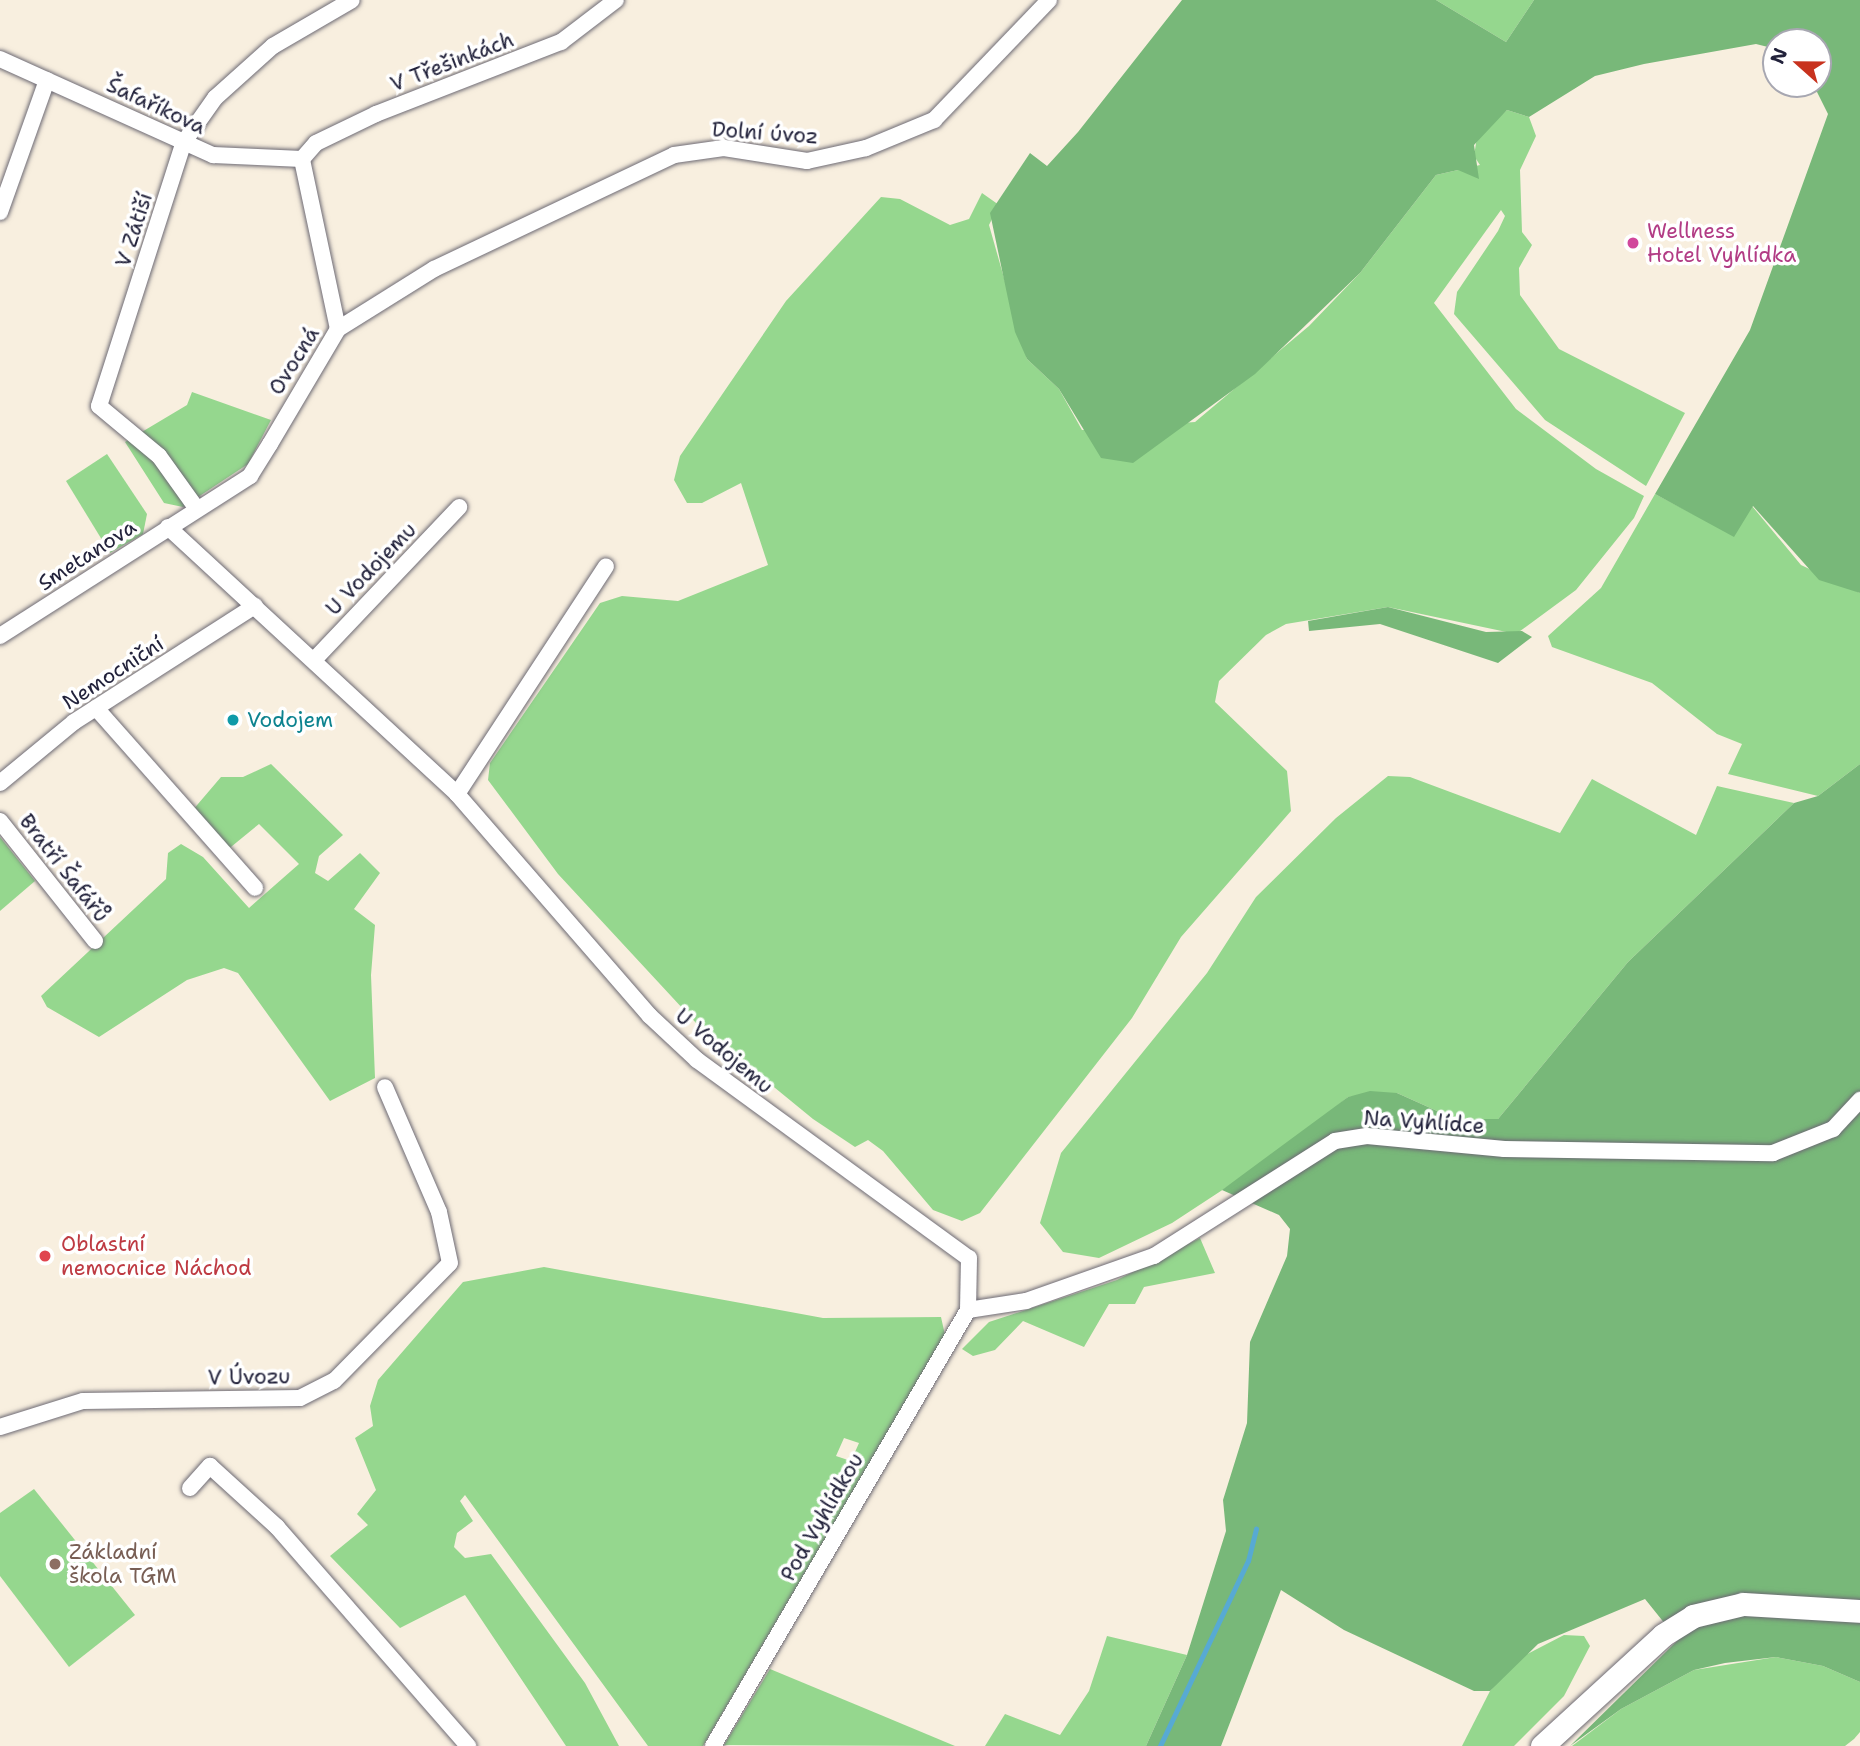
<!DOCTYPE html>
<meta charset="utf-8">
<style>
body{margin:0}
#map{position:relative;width:1860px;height:1746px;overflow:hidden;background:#f8efdf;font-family:"Shantell Sans",sans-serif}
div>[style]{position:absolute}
.green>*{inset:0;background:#95d78e}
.forest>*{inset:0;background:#78b879}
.stream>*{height:4.5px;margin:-2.25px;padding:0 2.25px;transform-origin:2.25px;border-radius:2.25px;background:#57aad3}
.roads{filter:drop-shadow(0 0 2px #6d6a74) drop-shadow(0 0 2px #6d6a74)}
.street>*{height:16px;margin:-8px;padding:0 8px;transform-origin:8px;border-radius:8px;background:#fff}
.secondary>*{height:23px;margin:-11.5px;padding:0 11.5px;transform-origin:11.5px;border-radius:11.5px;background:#fff}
.dots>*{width:19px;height:19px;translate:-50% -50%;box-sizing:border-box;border:4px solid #fff;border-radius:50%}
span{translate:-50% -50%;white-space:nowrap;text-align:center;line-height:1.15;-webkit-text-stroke:7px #fff;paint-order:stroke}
.street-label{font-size:21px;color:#22223b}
.hotel-label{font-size:21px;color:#b23c85}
.left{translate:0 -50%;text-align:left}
.culture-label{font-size:21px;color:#0d838f}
.health-label{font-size:21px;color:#be3a42}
.education-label{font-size:21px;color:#785e54}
.north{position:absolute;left:1762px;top:28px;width:70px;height:70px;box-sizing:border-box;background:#fff;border:2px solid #a7a7b1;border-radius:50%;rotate:291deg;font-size:19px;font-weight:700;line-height:28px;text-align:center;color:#22223b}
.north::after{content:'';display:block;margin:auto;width:24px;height:32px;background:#c8321e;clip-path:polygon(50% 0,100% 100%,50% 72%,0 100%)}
</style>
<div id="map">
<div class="green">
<div style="clip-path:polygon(1436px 0,1534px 0,1506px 42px)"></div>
<div style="clip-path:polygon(1507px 110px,1529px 117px,1536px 136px,1520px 170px,1522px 232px,1532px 245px,1519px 268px,1520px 295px,1559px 349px,1685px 413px,1646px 486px,1545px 420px,1454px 314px,1457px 292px,1498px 231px,1505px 216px,1501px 210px,1434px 303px,1516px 409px,1596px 469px,1644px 496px,1634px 518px,1576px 590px,1516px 634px,1388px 607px,1286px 624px,1266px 635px,1219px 681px,1215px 702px,1287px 771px,1291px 811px,1181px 937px,1132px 1018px,980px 1213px,962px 1221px,933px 1210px,883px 1151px,868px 1140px,855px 1147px,813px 1119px,697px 1024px,558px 874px,488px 780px,490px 763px,600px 603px,622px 596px,678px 601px,768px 565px,741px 483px,702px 503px,687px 503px,674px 480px,680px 456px,786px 301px,881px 197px,900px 199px,950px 225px,969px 219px,982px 193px,999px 205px,989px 225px,1027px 359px,1059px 389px,1082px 430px,1195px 422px,1309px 326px,1360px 273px,1436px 175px,1480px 165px,1474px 156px,1477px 137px)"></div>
<div style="clip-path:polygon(192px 392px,271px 420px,248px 464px,183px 507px,164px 503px,125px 442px,187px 405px)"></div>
<div style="clip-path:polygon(107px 454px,147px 514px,143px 534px,110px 553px,66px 481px)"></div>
<div style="clip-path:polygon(1655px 494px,1695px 515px,1752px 506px,1801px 565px,1860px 593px,1860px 764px,1818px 796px,1728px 774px,1742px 744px,1717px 734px,1652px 683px,1552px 647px,1548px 636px,1601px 588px)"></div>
<div style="clip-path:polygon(271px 764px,343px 835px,319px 856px,315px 873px,328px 881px,360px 853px,380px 873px,354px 909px,375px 925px,371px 975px,375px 1078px,330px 1101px,238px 973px,224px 968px,187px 980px,99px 1037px,47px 1007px,41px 996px,166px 879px,168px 853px,181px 844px,203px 857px,249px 908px,299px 864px,259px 824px,226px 851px,192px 811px,221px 777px,243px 777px)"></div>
<div style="clip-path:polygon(1388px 776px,1410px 777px,1560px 833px,1592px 779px,1696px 835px,1717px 786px,1794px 803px,1628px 962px,1498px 1119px,1455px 1119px,1397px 1093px,1348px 1097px,1282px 1151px,1172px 1223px,1099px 1258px,1063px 1252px,1040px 1223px,1061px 1153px,1207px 973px,1256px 897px,1336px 818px)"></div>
<div style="clip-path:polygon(0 837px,35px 881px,0 911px)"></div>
<div style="clip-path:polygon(1200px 1238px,1215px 1273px,1144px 1287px,1135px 1304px,1109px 1304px,1084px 1347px,1023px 1321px,995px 1350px,973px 1356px,962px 1349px,989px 1322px,1117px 1280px)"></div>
<div style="clip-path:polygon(evenodd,544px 1267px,823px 1318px,941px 1317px,945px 1335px,703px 1746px,648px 1746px,465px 1495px,460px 1501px,473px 1521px,457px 1533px,454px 1547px,465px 1558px,491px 1554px,585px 1683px,619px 1746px,566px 1746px,465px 1595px,400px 1628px,330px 1556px,368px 1525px,357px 1514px,376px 1490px,355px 1438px,373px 1426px,370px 1406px,378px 1380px,463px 1282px,544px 1267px,844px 1438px,859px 1443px,851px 1461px,836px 1456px,844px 1438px)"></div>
<div style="clip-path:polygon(34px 1489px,135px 1615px,69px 1667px,0 1576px,0 1513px)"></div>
<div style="clip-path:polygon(1564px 1635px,1584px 1636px,1590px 1646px,1564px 1696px,1514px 1746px,1462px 1746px,1490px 1691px,1518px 1659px)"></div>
<div style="clip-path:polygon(1107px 1636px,1187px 1655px,1146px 1746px,985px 1746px,1005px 1714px,1060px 1735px,1089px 1691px)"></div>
<div style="clip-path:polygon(1776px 1657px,1823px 1666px,1860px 1682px,1860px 1732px,1854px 1739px,1845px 1746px,1572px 1746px,1621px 1709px,1694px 1670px)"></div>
<div style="clip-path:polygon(770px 1669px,876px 1713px,955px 1746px,724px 1745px)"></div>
</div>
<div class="forest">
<div style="clip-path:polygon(1182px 0,1436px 0,1506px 42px,1534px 0,1860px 0,1860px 593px,1819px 580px,1753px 506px,1734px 537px,1655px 494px,1750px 330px,1828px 114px,1813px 84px,1818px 42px,1776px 42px,1776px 49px,1756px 44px,1644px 64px,1595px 76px,1529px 117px,1507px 110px,1474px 145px,1479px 179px,1458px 170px,1436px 175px,1360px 273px,1255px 374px,1133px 463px,1101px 458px,1059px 389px,1027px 359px,1015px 332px,990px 213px,1030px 153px,1047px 166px,1078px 132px)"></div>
<div style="clip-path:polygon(1388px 607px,1486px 632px,1522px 631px,1532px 637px,1498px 663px,1380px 624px,1309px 631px,1308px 621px)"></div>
<div style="clip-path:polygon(1860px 764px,1860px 1682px,1823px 1666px,1776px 1657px,1725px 1663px,1694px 1670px,1621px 1709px,1570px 1746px,1678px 1640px,1645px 1599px,1538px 1644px,1490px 1691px,1474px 1691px,1344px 1630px,1281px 1590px,1221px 1746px,1146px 1746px,1187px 1655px,1226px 1531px,1223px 1500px,1247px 1423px,1250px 1342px,1287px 1256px,1290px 1229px,1279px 1215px,1222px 1190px,1348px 1097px,1370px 1091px,1397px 1093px,1455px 1119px,1498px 1119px,1628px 962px,1794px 803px,1818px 796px)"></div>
</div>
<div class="stream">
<div style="left:1160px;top:1746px;width:205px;rotate:-64.6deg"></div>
<div style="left:1248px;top:1561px;width:33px;rotate:-76deg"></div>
</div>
<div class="roads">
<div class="street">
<div style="left:0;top:59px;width:234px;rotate:24.3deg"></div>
<div style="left:213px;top:155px;width:89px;rotate:2.6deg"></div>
<div style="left:302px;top:159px;width:21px;rotate:-49deg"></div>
<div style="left:316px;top:143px;width:67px;rotate:-25.8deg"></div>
<div style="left:376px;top:114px;width:199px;rotate:-21.3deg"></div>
<div style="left:561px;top:42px;width:69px;rotate:-37.4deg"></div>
<div style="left:0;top:212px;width:140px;rotate:-70.4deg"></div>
<div style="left:338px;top:329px;width:113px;rotate:-32deg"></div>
<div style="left:434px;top:269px;width:266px;rotate:-25.4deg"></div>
<div style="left:674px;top:155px;width:50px;rotate:-8deg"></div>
<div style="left:724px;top:148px;width:84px;rotate:8.9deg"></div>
<div style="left:807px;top:161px;width:60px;rotate:-12.4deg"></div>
<div style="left:866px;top:148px;width:74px;rotate:-22.4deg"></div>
<div style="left:934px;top:120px;width:166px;rotate:-46.2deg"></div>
<div style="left:197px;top:509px;width:65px;rotate:-125.6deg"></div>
<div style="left:159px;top:456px;width:78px;rotate:-140.2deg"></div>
<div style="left:99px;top:406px;width:277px;rotate:-72.2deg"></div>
<div style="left:184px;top:142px;width:54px;rotate:-54.8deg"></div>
<div style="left:215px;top:98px;width:78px;rotate:-41.9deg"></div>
<div style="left:273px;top:46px;width:91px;rotate:-30.2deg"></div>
<div style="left:168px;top:527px;width:393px;rotate:42.7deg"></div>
<div style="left:457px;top:794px;width:294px;rotate:49deg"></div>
<div style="left:650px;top:1016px;width:64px;rotate:43.1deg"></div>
<div style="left:697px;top:1060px;width:336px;rotate:36.1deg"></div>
<div style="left:969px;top:1258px;width:52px;rotate:91.1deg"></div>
<div style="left:968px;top:1310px;width:505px;rotate:120.32deg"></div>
<div style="left:0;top:636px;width:297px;rotate:-32.6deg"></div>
<div style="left:250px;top:476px;width:38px;rotate:-58deg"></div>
<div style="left:270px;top:444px;width:134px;rotate:-59.4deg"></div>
<div style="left:338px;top:329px;width:174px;rotate:-102deg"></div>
<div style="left:314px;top:660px;width:211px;rotate:-46.5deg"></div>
<div style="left:96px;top:708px;width:240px;rotate:48.5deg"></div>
<div style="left:0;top:783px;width:96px;rotate:-39.5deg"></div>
<div style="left:74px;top:722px;width:215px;rotate:-32.7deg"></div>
<div style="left:457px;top:794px;width:272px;rotate:-56.8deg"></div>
<div style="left:0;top:821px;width:153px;rotate:51.6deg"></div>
<div style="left:968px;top:1310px;width:59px;rotate:-8.8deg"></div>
<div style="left:1026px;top:1301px;width:136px;rotate:-19.4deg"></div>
<div style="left:1154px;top:1256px;width:214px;rotate:-32.4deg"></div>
<div style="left:1335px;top:1141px;width:32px;rotate:-9deg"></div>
<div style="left:1367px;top:1136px;width:138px;rotate:5.4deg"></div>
<div style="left:1504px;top:1149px;width:269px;rotate:0.9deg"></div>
<div style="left:1773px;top:1153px;width:65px;rotate:-21.8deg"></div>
<div style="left:1833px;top:1129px;width:40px;rotate:-47deg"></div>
<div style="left:0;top:1427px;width:87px;rotate:-17.4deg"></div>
<div style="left:83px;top:1401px;width:217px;rotate:-0.8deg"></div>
<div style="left:300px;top:1398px;width:38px;rotate:-27deg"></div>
<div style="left:334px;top:1381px;width:165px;rotate:-45.5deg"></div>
<div style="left:450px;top:1263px;width:52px;rotate:-102.2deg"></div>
<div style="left:439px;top:1212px;width:136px;rotate:-113.4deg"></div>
<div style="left:190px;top:1488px;width:30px;rotate:-48deg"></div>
<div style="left:210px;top:1466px;width:91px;rotate:42.3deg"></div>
<div style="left:277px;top:1527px;width:291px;rotate:48.9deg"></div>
</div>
<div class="secondary">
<div style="left:1542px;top:1746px;width:164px;rotate:-42.5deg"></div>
<div style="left:1663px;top:1635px;width:36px;rotate:-32deg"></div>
<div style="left:1693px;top:1616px;width:51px;rotate:-13.5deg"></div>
<div style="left:1743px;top:1604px;width:117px;rotate:3.4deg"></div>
</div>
</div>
<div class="dots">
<div style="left:1633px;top:243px;background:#d1479c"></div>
<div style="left:233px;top:720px;background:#0f9aa8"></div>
<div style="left:45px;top:1256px;background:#e0444e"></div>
<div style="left:55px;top:1564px;background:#8d6e63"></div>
</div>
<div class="street-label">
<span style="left:452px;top:62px;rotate:-21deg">V Třešinkách</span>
<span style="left:156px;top:106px;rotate:25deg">Šafaříkova</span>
<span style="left:765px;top:133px;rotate:4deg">Dolní úvoz</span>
<span style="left:134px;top:230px;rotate:-72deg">V Zátiší</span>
<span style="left:294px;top:361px;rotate:-58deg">Ovocná</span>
<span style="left:87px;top:555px;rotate:-33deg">Smetanova</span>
<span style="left:371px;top:569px;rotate:-46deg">U Vodojemu</span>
<span style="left:113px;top:673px;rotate:-33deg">Nemocniční</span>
<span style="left:64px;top:868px;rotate:52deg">Bratří Šafářů</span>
<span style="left:724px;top:1051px;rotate:40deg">U Vodojemu</span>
<span style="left:1424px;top:1122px;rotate:4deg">Na Vyhlídce</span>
<span style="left:249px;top:1377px;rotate:-1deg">V Úvozu</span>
<span style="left:822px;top:1517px;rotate:-60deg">Pod Vyhlídkou</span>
</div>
<div class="hotel-label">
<span class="left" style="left:1647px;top:243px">Wellness<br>Hotel Vyhlídka</span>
</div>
<div class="culture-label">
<span class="left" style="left:247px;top:720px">Vodojem</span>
</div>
<div class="health-label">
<span class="left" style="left:61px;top:1256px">Oblastní<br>nemocnice Náchod</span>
</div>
<div class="education-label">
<span class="left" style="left:69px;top:1564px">Základní<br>škola TGM</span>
</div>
<div class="north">N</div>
</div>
